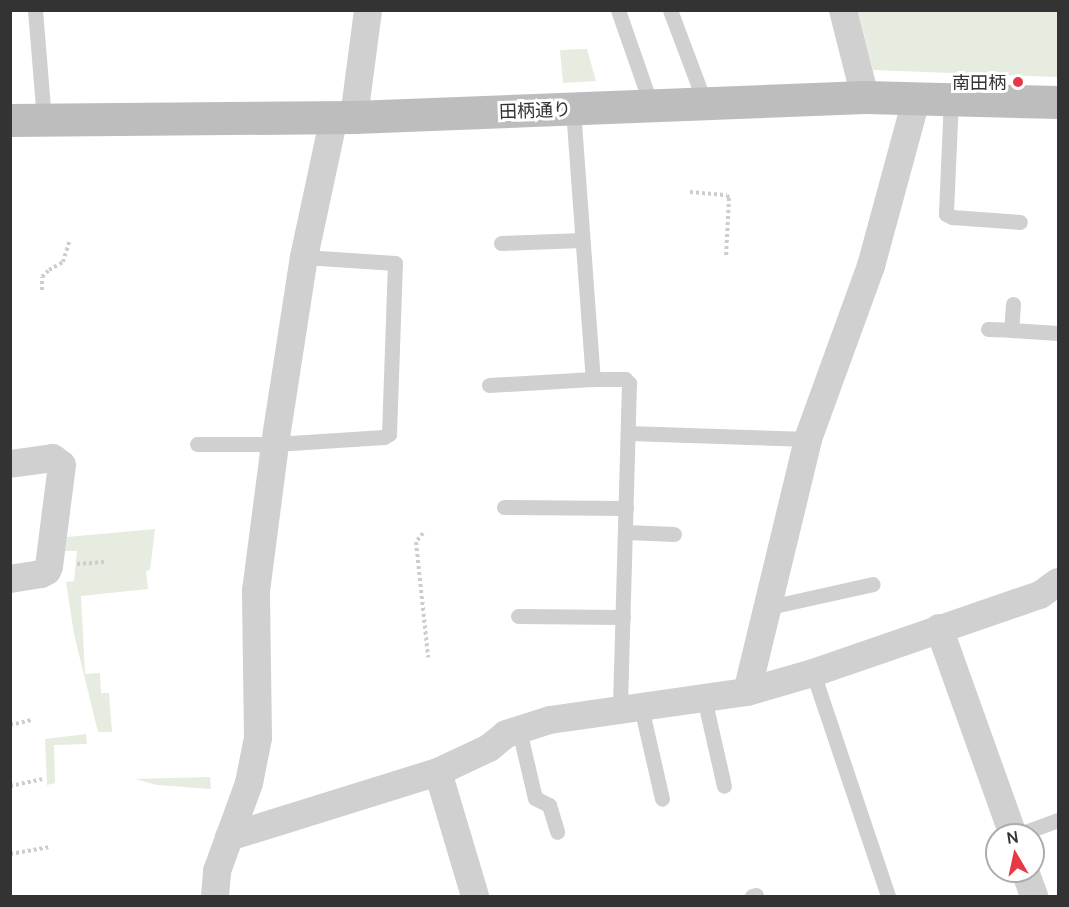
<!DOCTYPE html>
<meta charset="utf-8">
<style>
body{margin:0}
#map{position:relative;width:1069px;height:907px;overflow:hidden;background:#fff;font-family:Manrope,"Noto Sans JP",sans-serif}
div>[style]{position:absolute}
.green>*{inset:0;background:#e6ecdf}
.path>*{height:4px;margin-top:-2px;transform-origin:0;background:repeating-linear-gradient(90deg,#cdcdcd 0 3px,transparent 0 6px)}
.lane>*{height:15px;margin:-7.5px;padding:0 7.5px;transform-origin:7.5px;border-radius:7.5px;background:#d0d0d0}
.street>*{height:28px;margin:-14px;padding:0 14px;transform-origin:14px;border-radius:14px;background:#d0d0d0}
.secondary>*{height:33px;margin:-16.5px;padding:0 16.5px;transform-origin:16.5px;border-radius:16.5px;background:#bdbdbd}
.dots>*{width:16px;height:16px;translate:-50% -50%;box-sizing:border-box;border:3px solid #fff;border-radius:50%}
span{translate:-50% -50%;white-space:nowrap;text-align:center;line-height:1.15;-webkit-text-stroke:6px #fff;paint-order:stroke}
.poi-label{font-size:18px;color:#333}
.right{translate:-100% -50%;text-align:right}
.street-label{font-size:18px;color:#333}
.frame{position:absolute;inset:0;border:12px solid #333;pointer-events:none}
.north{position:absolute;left:985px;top:823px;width:60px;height:60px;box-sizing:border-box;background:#fff;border:2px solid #adadad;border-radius:50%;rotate:351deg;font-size:16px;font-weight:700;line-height:24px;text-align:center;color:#333}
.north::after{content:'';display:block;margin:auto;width:21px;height:27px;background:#e63946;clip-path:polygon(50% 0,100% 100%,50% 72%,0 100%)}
</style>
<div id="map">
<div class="green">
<div style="clip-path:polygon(858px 11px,1058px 11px,1058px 77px,873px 70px)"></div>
<div style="clip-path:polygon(587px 49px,596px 81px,563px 83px,560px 50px)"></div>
<div style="clip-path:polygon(155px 529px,150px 570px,146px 571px,148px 589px,81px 596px,85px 674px,100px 673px,101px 693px,109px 693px,112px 732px,98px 732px,74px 634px,66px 582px,74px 581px,77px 551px,65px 551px,67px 537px)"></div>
<div style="clip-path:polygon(86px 734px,87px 744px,54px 745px,55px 783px,47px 785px,45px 739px)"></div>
<div style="clip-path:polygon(210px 777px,211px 789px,157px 785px,135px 779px)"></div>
</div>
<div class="path">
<div style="left:690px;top:192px;width:37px;rotate:5deg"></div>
<div style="left:727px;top:195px;width:4px;rotate:56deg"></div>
<div style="left:729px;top:198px;width:59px;rotate:92.9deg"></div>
<div style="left:42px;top:290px;width:13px;rotate:-90deg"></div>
<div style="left:42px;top:277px;width:10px;rotate:-45deg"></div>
<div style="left:49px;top:270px;width:16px;rotate:-30deg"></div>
<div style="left:63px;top:262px;width:21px;rotate:-73deg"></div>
<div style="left:423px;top:533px;width:11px;rotate:128deg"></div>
<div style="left:416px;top:542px;width:116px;rotate:84deg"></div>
<div style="left:77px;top:564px;width:27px;rotate:-4deg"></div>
<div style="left:10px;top:725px;width:22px;rotate:-13deg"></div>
<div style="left:10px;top:786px;width:33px;rotate:-12deg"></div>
<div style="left:10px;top:854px;width:39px;rotate:-10deg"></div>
</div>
<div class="lane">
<div style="left:35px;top:10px;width:109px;rotate:85.3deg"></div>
<div style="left:618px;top:10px;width:101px;rotate:70.8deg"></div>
<div style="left:670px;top:10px;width:99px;rotate:69.4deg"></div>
<div style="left:951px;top:98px;width:116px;rotate:92.5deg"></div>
<div style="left:946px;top:214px;width:7px;rotate:27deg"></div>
<div style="left:952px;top:217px;width:68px;rotate:4.2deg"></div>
<div style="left:573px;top:109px;width:271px;rotate:85.8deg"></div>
<div style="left:593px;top:379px;width:32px"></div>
<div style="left:625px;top:379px;width:6px;rotate:45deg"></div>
<div style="left:629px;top:383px;width:326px;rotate:91.6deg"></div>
<div style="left:501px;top:243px;width:81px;rotate:-2.1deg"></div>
<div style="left:1013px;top:304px;width:26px;rotate:94deg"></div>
<div style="left:1011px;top:330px;width:47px;rotate:3.7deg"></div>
<div style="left:988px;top:329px;width:23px;rotate:2deg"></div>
<div style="left:489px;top:385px;width:104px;rotate:-3.3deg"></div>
<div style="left:628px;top:433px;width:180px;rotate:1.9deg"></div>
<div style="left:197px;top:444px;width:78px"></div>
<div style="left:275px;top:444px;width:109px;rotate:-3.7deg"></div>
<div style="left:384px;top:437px;width:6px;rotate:-31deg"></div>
<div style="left:389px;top:434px;width:171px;rotate:-88deg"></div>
<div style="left:395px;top:263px;width:91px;rotate:-176.2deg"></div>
<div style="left:504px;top:507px;width:122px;rotate:0.5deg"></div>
<div style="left:626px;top:532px;width:48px;rotate:2.4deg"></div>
<div style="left:768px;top:604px;width:6px;rotate:18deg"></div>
<div style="left:774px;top:606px;width:101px;rotate:-12.5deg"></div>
<div style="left:518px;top:616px;width:105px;rotate:0.5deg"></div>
<div style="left:813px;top:673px;width:235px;rotate:71.4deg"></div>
<div style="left:704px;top:698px;width:90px;rotate:77.2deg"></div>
<div style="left:641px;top:707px;width:94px;rotate:77.1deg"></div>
<div style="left:519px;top:730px;width:70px;rotate:76.8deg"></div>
<div style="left:535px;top:798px;width:16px;rotate:27deg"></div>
<div style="left:549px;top:805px;width:28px;rotate:73deg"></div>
<div style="left:1017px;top:835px;width:44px;rotate:-20.1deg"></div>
<div style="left:752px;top:896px;width:4px;rotate:-14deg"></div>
</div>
<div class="street">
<div style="left:843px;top:10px;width:90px;rotate:75.8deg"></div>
<div style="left:354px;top:117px;width:108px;rotate:-82.5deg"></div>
<div style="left:10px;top:464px;width:43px;rotate:-7.9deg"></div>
<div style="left:53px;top:458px;width:11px;rotate:38deg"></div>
<div style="left:62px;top:465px;width:102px;rotate:97.3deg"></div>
<div style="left:49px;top:566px;width:5px;rotate:112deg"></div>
<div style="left:47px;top:571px;width:7px;rotate:153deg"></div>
<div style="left:41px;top:574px;width:31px;rotate:171deg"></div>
<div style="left:939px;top:628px;width:220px;rotate:70.3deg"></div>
<div style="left:747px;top:692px;width:260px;rotate:-76.4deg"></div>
<div style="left:808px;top:439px;width:184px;rotate:-70deg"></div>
<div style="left:871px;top:266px;width:175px;rotate:-74.8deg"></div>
<div style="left:438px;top:772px;width:129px;rotate:73.4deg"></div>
<div style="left:229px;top:837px;width:219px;rotate:-17.3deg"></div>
<div style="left:438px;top:772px;width:56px;rotate:-25.2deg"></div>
<div style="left:489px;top:748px;width:22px;rotate:-39deg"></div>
<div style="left:506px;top:734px;width:46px;rotate:-17.7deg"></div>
<div style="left:550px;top:720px;width:199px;rotate:-8.1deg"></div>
<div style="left:747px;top:692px;width:69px;rotate:-16.1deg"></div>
<div style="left:813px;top:673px;width:240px;rotate:-19deg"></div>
<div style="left:1040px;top:595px;width:22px;rotate:-36deg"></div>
<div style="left:1025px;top:871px;width:27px;rotate:70deg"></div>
<div style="left:215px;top:896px;width:25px;rotate:-85deg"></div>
<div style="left:217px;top:871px;width:94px;rotate:-70deg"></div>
<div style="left:249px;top:783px;width:46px;rotate:-78.7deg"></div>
<div style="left:258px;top:738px;width:147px;rotate:-90.8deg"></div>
<div style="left:256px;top:591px;width:148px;rotate:-82.6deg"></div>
<div style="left:275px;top:444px;width:189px;rotate:-81.2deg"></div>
<div style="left:304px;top:257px;width:143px;rotate:-77.9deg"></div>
</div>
<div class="secondary">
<div style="left:10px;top:120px;width:344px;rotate:-0.5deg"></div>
<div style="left:354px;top:117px;width:511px;rotate:-2.24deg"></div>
<div style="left:865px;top:97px;width:193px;rotate:1.5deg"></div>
</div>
<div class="dots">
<div style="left:1018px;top:82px;background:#e63946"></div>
</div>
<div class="poi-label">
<span class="right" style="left:1006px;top:82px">南田柄</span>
</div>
<div class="street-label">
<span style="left:535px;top:110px;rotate:-2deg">田柄通り</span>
</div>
<div class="frame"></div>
<div class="north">N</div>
</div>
